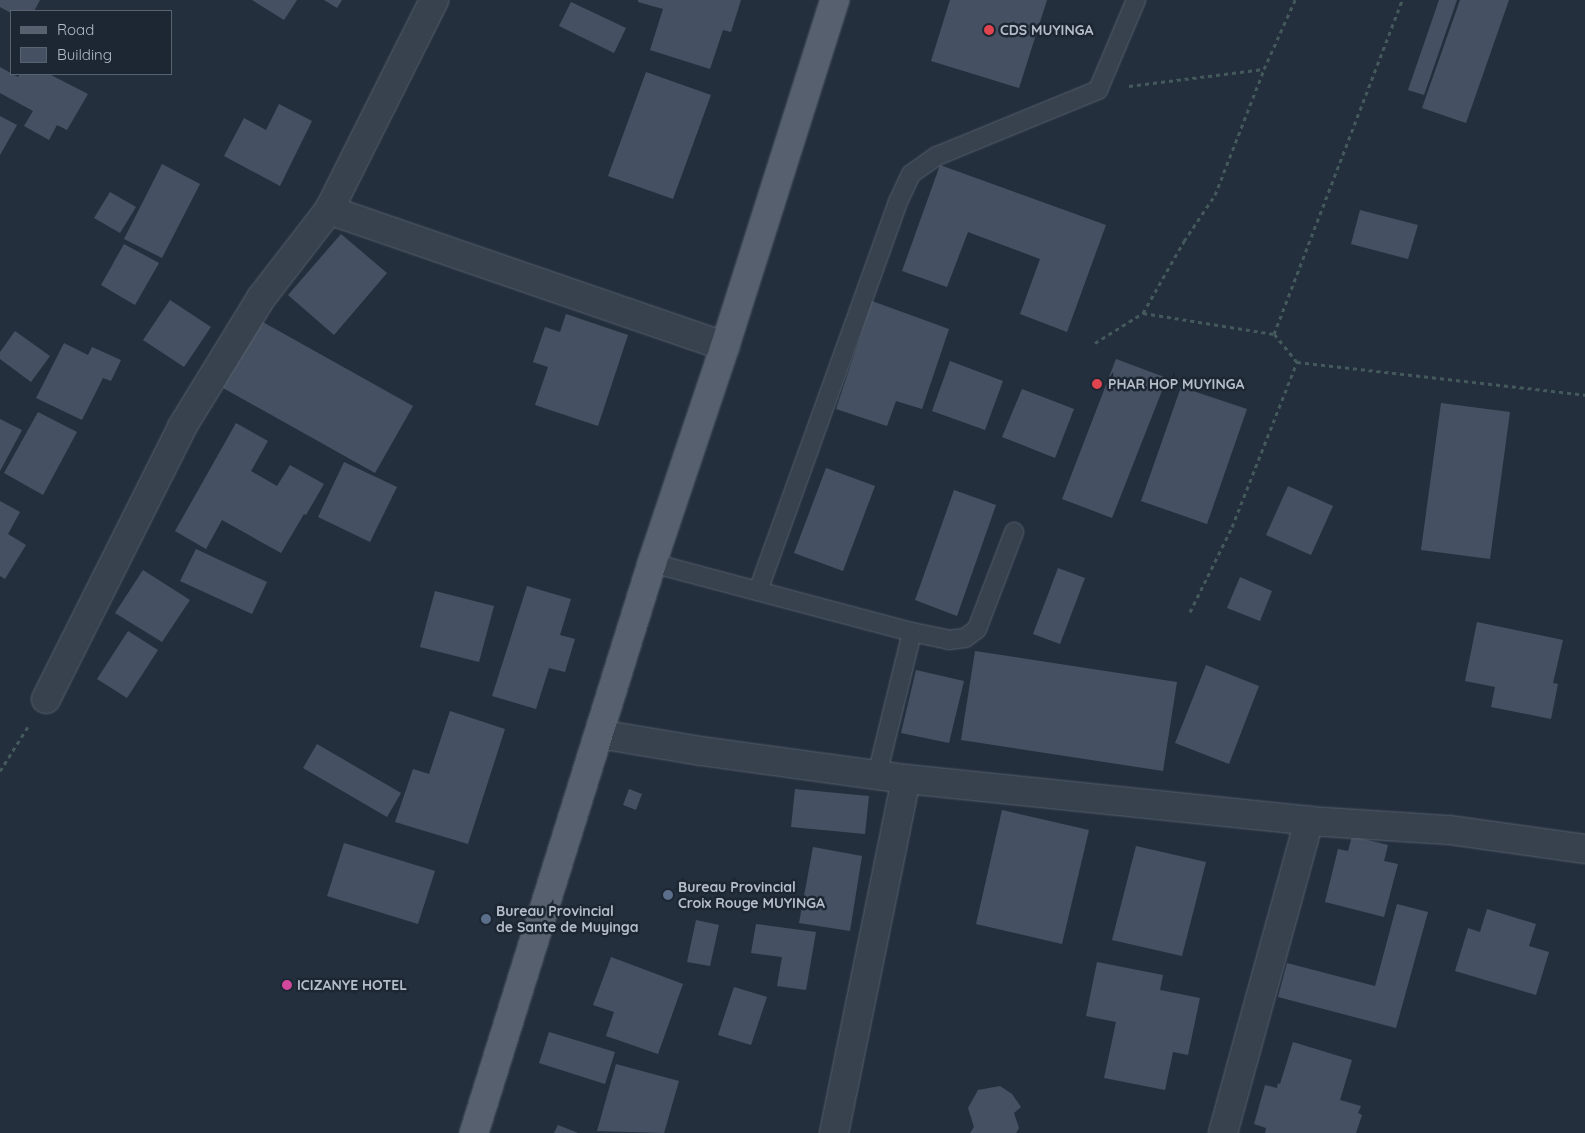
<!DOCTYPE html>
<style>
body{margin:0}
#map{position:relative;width:1585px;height:1133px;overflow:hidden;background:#242f3e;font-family:Quicksand,sans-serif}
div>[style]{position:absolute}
.building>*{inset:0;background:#455162}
.path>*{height:3px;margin-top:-1.5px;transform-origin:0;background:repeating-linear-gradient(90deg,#44595c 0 4px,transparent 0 8px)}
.roads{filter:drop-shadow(0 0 1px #565f6c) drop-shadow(0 0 1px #565f6c)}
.lane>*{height:18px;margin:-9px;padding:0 9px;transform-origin:9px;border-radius:9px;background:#38414e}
.street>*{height:28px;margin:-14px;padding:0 14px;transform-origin:14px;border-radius:14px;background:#38414e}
.primary>*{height:28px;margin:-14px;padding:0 14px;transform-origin:14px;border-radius:14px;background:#56606e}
.dots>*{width:14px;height:14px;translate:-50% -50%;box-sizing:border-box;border:2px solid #1d2633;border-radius:50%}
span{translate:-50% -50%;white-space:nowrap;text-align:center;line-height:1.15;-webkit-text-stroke:5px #1d2633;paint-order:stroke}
.poi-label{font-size:14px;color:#b4bcc9;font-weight:700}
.left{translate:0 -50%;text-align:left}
.legend{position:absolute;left:10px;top:10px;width:162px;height:65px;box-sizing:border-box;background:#1d2633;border:1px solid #59626f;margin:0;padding:6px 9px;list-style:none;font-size:15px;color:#b4bcc9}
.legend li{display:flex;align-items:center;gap:10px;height:25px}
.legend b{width:25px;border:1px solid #59626f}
</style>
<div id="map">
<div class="building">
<div style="clip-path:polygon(0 0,40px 0,34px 11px,11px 13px,0 7px)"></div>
<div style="clip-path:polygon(252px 0,297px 0,284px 20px)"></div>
<div style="clip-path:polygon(324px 0,342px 0,337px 8px)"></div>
<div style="clip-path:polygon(638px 0,741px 0,731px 32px,723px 30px,710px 69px,650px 50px,663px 9px,638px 2px)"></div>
<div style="clip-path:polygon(950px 0,1047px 0,1019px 88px,931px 61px)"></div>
<div style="clip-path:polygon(1439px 0,1457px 0,1424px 95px,1408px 90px)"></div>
<div style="clip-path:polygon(1460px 0,1509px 0,1466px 123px,1422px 108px)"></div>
<div style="clip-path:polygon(571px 2px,626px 28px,614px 53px,559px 26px)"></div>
<div style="clip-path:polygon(0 67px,18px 77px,20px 74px,49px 74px,88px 94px,67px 130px,57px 125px,49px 140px,24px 126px,33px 111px,0 93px)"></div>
<div style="clip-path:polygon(646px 72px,711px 95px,673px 199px,608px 176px)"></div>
<div style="clip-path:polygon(279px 104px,312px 121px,280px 186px,224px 156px,244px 118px,266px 130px)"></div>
<div style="clip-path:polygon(0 116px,17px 125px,0 155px)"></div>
<div style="clip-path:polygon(162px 164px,200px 184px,162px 258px,124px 239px)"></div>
<div style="clip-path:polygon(940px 165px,1106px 225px,1067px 332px,1020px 314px,1040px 259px,968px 232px,947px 287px,902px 271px)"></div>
<div style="clip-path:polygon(110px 192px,136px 207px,120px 233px,94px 218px)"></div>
<div style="clip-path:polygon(1360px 210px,1418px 225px,1408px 259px,1351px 244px)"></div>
<div style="clip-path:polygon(341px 234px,387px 273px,334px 335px,288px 295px)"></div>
<div style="clip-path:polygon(124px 244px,159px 263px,135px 305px,101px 285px)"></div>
<div style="clip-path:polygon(170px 300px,211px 327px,184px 367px,143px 340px)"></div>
<div style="clip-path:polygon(872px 301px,949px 329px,922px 409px,896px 401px,887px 426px,836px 409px)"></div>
<div style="clip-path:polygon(566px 314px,628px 335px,598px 426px,535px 405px,548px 367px,533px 362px,545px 327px,560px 332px)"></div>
<div style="clip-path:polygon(261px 321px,413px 406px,375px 473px,223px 388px)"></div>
<div style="clip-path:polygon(15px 331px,50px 356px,31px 382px,0 359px,0 352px)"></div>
<div style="clip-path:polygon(64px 343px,88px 355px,92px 347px,121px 360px,111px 381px,103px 378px,82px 420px,36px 398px)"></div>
<div style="clip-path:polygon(1116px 359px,1167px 378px,1112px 518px,1062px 499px)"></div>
<div style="clip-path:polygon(950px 361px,1003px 381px,985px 430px,932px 411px)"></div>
<div style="clip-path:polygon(1181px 387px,1247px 409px,1207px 524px,1141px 501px)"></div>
<div style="clip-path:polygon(1022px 389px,1074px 409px,1055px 458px,1002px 437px)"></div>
<div style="clip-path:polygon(1441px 403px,1510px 412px,1490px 559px,1421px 550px)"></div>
<div style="clip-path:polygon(38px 412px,77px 432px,43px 495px,4px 473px)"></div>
<div style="clip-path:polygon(0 419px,22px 430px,0 471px)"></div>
<div style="clip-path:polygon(236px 423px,268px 441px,251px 471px,277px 486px,290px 465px,324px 484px,306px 515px,304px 514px,281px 553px,222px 520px,206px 549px,175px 531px)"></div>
<div style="clip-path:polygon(344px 462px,397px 487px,370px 542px,318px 517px)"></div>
<div style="clip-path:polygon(826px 468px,875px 486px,843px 571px,794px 553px)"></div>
<div style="clip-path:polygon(1288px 486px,1333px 506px,1311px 555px,1266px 535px)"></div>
<div style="clip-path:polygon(954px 490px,996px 505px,957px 616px,915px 600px)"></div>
<div style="clip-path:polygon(0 501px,20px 512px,8px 534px,26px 545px,5px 579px,0 576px)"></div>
<div style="clip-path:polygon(196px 549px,267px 582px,252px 614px,180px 581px)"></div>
<div style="clip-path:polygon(1058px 568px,1085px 578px,1060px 644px,1033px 634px)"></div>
<div style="clip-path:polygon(143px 570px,190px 600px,162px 642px,115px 613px)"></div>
<div style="clip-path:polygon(1240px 577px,1272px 591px,1260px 621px,1227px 608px)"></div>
<div style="clip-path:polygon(527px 586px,571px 599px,560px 635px,575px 639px,565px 672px,549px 668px,536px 709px,492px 696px)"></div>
<div style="clip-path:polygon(435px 591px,494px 606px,479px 662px,420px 647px)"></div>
<div style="clip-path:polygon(1477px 622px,1563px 640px,1553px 683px,1558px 684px,1551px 719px,1491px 707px,1495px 687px,1465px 681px)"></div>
<div style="clip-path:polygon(128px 631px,158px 650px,127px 698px,97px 679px)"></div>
<div style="clip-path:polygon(975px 651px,1177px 682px,1163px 771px,961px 740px)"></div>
<div style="clip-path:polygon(1206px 665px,1259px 686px,1229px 764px,1175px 743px)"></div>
<div style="clip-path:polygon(916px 670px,964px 681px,949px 743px,901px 733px)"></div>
<div style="clip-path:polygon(450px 711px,505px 729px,468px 844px,395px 822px,413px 769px,429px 774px)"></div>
<div style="clip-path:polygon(317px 744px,401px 793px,387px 817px,303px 768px)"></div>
<div style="clip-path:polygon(629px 789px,642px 794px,636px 810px,623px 805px)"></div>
<div style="clip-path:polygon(795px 789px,869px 796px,865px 834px,791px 827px)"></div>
<div style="clip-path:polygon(1002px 810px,1089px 830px,1062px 944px,976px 924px)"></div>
<div style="clip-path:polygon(1352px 836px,1388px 845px,1384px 861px,1398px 864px,1384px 917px,1325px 902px,1338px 849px,1348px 851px)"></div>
<div style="clip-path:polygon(344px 843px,435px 871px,418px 924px,327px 896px)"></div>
<div style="clip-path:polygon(1136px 846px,1206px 862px,1182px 956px,1112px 940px)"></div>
<div style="clip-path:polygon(813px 847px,862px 856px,850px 931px,799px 923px)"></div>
<div style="clip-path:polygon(1397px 904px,1428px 912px,1396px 1028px,1278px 997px,1287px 963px,1375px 986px)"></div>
<div style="clip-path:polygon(1487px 909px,1536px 924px,1529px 946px,1549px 952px,1536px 995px,1455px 971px,1468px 928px,1480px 932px)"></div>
<div style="clip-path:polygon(696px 920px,719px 925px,710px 966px,687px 962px)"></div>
<div style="clip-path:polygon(756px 924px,816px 932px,806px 990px,777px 986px,782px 957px,751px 953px)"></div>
<div style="clip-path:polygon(611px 957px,683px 984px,658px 1054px,606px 1036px,614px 1012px,593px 1005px)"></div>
<div style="clip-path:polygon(1097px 962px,1163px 975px,1160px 990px,1200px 998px,1188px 1055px,1173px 1052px,1165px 1090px,1104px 1078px,1116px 1022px,1086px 1016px)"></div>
<div style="clip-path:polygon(734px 987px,767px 997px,751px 1045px,718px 1035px)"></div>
<div style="clip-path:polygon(549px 1032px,615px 1052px,605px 1084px,539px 1063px)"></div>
<div style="clip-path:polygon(1293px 1042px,1352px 1060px,1340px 1100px,1361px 1106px,1358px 1113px,1362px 1115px,1356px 1133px,1265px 1133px,1266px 1128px,1254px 1124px,1265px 1085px,1277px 1088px,1278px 1083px,1280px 1084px)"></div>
<div style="clip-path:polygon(616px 1064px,679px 1081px,664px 1133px,597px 1131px)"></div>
<div style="clip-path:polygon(1000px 1086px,1012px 1094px,1021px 1107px,1014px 1113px,1019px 1128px,1016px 1133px,970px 1133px,974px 1127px,968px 1108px,978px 1090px)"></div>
<div style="clip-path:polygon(558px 1125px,578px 1133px,554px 1133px)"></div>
</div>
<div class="path">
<div style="left:1129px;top:86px;width:136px;rotate:-7.2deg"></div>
<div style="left:1264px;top:69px;width:76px;rotate:-65.8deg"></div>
<div style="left:1143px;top:313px;width:83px;rotate:-60.3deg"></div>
<div style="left:1184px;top:241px;width:55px;rotate:-56deg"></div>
<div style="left:1215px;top:195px;width:135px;rotate:-68.7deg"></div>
<div style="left:1095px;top:343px;width:57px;rotate:-32deg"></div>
<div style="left:1143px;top:313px;width:133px;rotate:9.1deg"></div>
<div style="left:1297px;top:362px;width:290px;rotate:6.5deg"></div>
<div style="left:1190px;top:612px;width:95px;rotate:-63.7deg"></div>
<div style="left:1232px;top:527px;width:177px;rotate:-68.5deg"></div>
<div style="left:1297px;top:362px;width:36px;rotate:-129deg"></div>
<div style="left:1274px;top:334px;width:358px;rotate:-69deg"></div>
<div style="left:0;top:771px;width:54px;rotate:-57.8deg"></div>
</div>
<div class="roads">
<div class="lane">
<div style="left:652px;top:563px;width:269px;rotate:14.9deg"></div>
<div style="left:912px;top:632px;width:38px;rotate:12deg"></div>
<div style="left:949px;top:640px;width:16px;rotate:-7deg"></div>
<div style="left:965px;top:638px;width:15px;rotate:-37deg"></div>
<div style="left:977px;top:629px;width:104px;rotate:-69.1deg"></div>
<div style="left:758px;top:591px;width:411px;rotate:-70.2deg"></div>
<div style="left:897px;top:204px;width:33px;rotate:-65deg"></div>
<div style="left:911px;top:174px;width:32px;rotate:-35deg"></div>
<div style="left:937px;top:156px;width:174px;rotate:-22.3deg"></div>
<div style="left:1098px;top:90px;width:98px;rotate:-67.1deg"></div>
<div style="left:877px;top:775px;width:147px;rotate:-76.2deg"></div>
</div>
<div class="street">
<div style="left:329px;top:210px;width:419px;rotate:19deg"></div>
<div style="left:46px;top:699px;width:304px;rotate:-63.4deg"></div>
<div style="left:182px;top:427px;width:151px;rotate:-58.5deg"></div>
<div style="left:261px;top:298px;width:111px;rotate:-52.3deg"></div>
<div style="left:329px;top:210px;width:235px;rotate:-63.4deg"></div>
<div style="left:599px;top:734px;width:103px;rotate:9.5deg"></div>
<div style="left:701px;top:751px;width:207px;rotate:7.8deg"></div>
<div style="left:906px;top:779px;width:405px;rotate:5.9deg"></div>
<div style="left:1309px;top:821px;width:141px;rotate:3.7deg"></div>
<div style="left:1450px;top:830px;width:136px;rotate:8deg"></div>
<div style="left:834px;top:1133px;width:361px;rotate:-78.5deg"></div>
<div style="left:1223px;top:1133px;width:324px;rotate:-74.6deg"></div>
</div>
<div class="primary">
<div style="left:474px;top:1133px;width:597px;rotate:-72.66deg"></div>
<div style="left:652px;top:563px;width:229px;rotate:-71.4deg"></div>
<div style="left:725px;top:346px;width:363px;rotate:-72.4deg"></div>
</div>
</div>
<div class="dots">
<div style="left:989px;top:30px;background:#e0444e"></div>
<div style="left:1097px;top:384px;background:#e0444e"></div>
<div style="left:668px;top:895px;background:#5c6f8a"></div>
<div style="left:486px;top:919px;background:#5c6f8a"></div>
<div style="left:287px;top:985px;background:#d1479c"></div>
</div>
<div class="poi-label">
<span class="left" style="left:1000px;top:30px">CDS MUYINGA</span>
<span class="left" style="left:1108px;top:384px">PHAR HOP MUYINGA</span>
<span class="left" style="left:678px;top:895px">Bureau Provincial<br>Croix Rouge MUYINGA</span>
<span class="left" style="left:496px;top:919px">Bureau Provincial<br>de Sante de Muyinga</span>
<span class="left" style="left:297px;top:985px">ICIZANYE HOTEL</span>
</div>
<ul class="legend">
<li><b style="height:6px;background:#56606e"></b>Road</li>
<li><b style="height:14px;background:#455162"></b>Building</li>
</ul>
</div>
